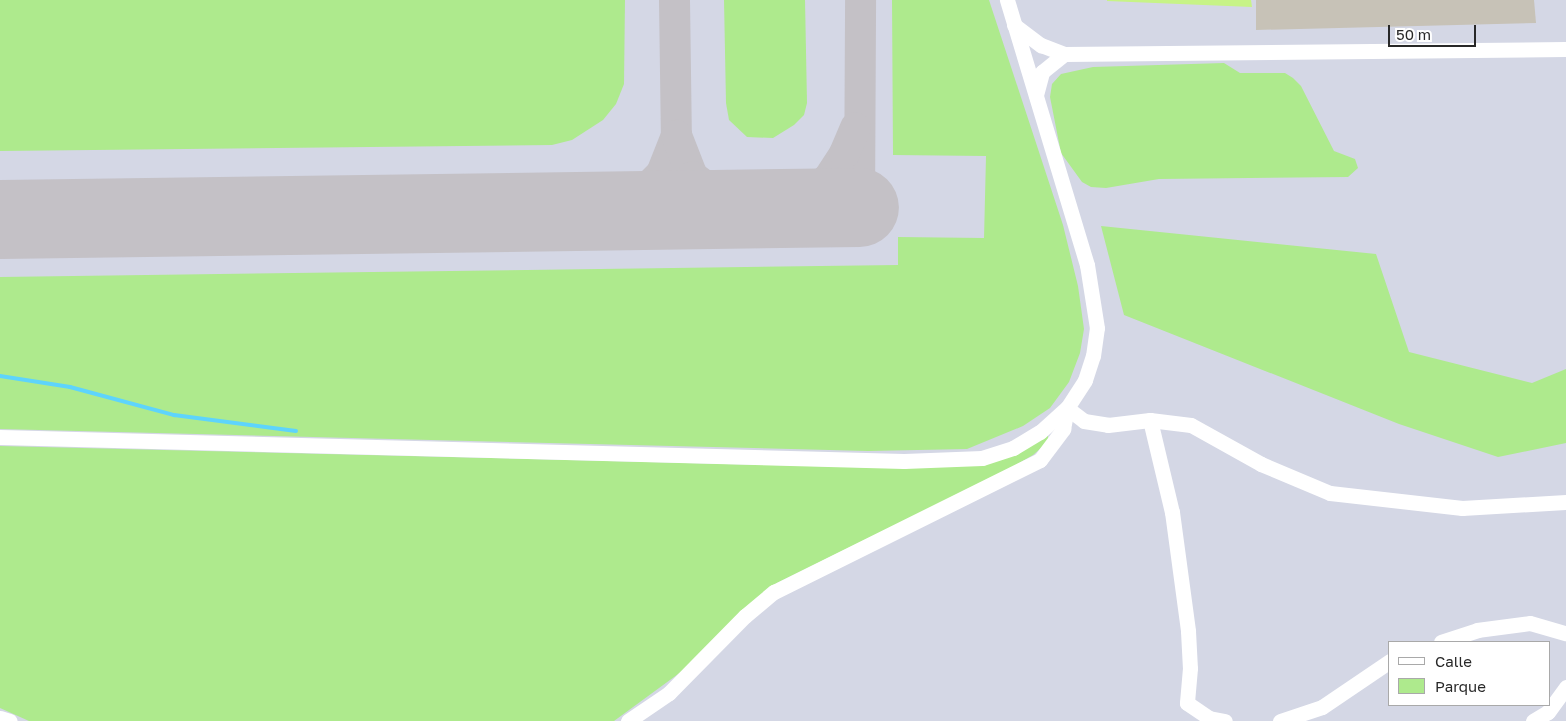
<!DOCTYPE html>
<style>
body{margin:0}
#map{position:relative;width:1566px;height:721px;overflow:hidden;background:#ede3d8;font-family:"Golos Text",sans-serif}
div>[style]{position:absolute}
.airport>*{inset:0;background:#d4d7e5}
.green>*{inset:0;background:#aeea8d}
.pitch>*{inset:0;background:#c7f387}
.stream>*{height:4px;margin:-2px;padding:0 2px;transform-origin:2px;border-radius:2px;background:#5ed4fc}
.taxiway>*{height:31px;margin:-15.5px;padding:0 15.5px;transform-origin:15.5px;border-radius:15.5px;background:#c4c1c6}
.runway>*{height:79px;margin:-39.5px;padding:0 39.5px;transform-origin:39.5px;border-radius:39.5px;background:#c4c1c6}
.building>*{inset:0;background:#c7c2b7}
.minor>*{height:15px;margin:-7.5px;padding:0 7.5px;transform-origin:7.5px;border-radius:7.5px;background:#fff}
span{translate:-50% -50%;white-space:nowrap;text-align:center;line-height:1.15;-webkit-text-stroke:4px #fff;paint-order:stroke}
.legend{position:absolute;left:1388px;top:641px;width:162px;height:65px;box-sizing:border-box;background:#fff;border:1px solid #a9a9a9;margin:0;padding:6px 9px;list-style:none;font-size:15px;color:#282828}
.legend li{display:flex;align-items:center;gap:10px;height:25px}
.legend b{width:25px;border:1px solid #a9a9a9}
.scale{position:absolute;left:1388px;top:25px;width:88px;height:22px;box-sizing:border-box;border:2px solid #282828;border-top:0;padding-left:6px;font-size:15px;line-height:18px;white-space:nowrap;color:#282828;-webkit-text-stroke:4px #fff;paint-order:stroke}
</style>
<div id="map">
<div class="airport">
<div style="clip-path:polygon(evenodd,0 0,1566px 0,1566px 721px,0 721px,0 0,1390px 642px,1550px 642px,1550px 705px,1390px 705px,1390px 642px)"></div>
</div>
<div class="green">
<div style="clip-path:polygon(0 0,625px 0,624px 84px,616px 104px,603px 120px,572px 140px,552px 145px,0 151px)"></div>
<div style="clip-path:polygon(724px 0,805px 0,807px 103px,804px 115px,794px 125px,773px 138px,747px 137px,729px 120px,726px 103px)"></div>
<div style="clip-path:polygon(892px 0,989px 0,1063px 225px,1078px 286px,1084px 329px,1080px 353px,1069px 382px,1050px 408px,1023px 426px,967px 449px,868px 451px,0 429px,0 277px,898px 265px,898px 237px,984px 238px,986px 156px,893px 155px)"></div>
<div style="clip-path:polygon(1224px 63px,1240px 73px,1285px 73px,1293px 78px,1301px 86px,1334px 151px,1355px 159px,1358px 168px,1348px 177px,1159px 179px,1106px 188px,1091px 187px,1082px 182px,1061px 153px,1050px 97px,1052px 84px,1061px 74px,1093px 67px)"></div>
<div style="clip-path:polygon(1101px 226px,1376px 254px,1409px 352px,1532px 383px,1566px 369px,1566px 443px,1498px 457px,1399px 424px,1124px 315px)"></div>
<div style="clip-path:polygon(1048px 434px,1048px 442px,1033px 455px,1007px 470px,777px 583px,700px 658px,614px 721px,29px 721px,0 708px,0 446px,890px 468px,944px 466px)"></div>
</div>
<div class="pitch">
<div style="clip-path:polygon(1251px 0,1252px 7px,1107px 1px,1107px 0)"></div>
</div>
<div class="stream">
<div style="left:0;top:376px;width:71px;rotate:8.9deg"></div>
<div style="left:70px;top:387px;width:108px;rotate:15.1deg"></div>
<div style="left:174px;top:415px;width:123px;rotate:7.5deg"></div>
</div>
<div class="taxiway">
<div style="left:674px;top:0;width:135px;rotate:89.2deg"></div>
<div style="left:859px;top:207px;width:207px;rotate:-89.7deg"></div>
<div style="left:790px;top:208px;width:48px;rotate:-38.3deg"></div>
<div style="left:828px;top:178px;width:30px;rotate:-57deg"></div>
<div style="left:844px;top:153px;width:28px;rotate:-67deg"></div>
<div style="left:624px;top:210px;width:52px;rotate:-45deg"></div>
<div style="left:661px;top:173px;width:41px;rotate:-68.5deg"></div>
<div style="left:676px;top:135px;width:44px;rotate:68.7deg"></div>
<div style="left:692px;top:176px;width:55px;rotate:36.9deg"></div>
</div>
<div class="runway">
<div style="left:0;top:219px;width:859px;rotate:-0.8deg"></div>
</div>
<div class="building">
<div style="clip-path:polygon(1256px 0,1534px 0,1536px 23px,1256px 30px)"></div>
</div>
<div class="minor">
<div style="left:1014px;top:25px;width:34px;rotate:37deg"></div>
<div style="left:1041px;top:45px;width:25px;rotate:21deg"></div>
<div style="left:1036px;top:95px;width:24px;rotate:-75deg"></div>
<div style="left:1042px;top:72px;width:28px;rotate:-39deg"></div>
<div style="left:1064px;top:54px;width:502px;rotate:-0.57deg"></div>
<div style="left:1067px;top:408px;width:21px;rotate:37deg"></div>
<div style="left:1084px;top:421px;width:24px;rotate:9deg"></div>
<div style="left:1108px;top:425px;width:42px;rotate:-6.8deg"></div>
<div style="left:1150px;top:420px;width:41px;rotate:7deg"></div>
<div style="left:1191px;top:425px;width:80px;rotate:29.1deg"></div>
<div style="left:1261px;top:464px;width:75px;rotate:22.8deg"></div>
<div style="left:1330px;top:493px;width:133px;rotate:6.5deg"></div>
<div style="left:1462px;top:508px;width:104px;rotate:-3.3deg"></div>
<div style="left:1150px;top:420px;width:95px;rotate:76.6deg"></div>
<div style="left:1172px;top:512px;width:120px;rotate:82.3deg"></div>
<div style="left:1188px;top:631px;width:37px;rotate:87deg"></div>
<div style="left:1190px;top:668px;width:35px;rotate:95deg"></div>
<div style="left:1187px;top:703px;width:27px;rotate:34deg"></div>
<div style="left:1209px;top:718px;width:16px;rotate:11deg"></div>
<div style="left:0;top:437px;width:904px;rotate:1.52deg"></div>
<div style="left:904px;top:461px;width:78px;rotate:-2.2deg"></div>
<div style="left:982px;top:458px;width:33px;rotate:-18deg"></div>
<div style="left:1013px;top:448px;width:31px;rotate:-31deg"></div>
<div style="left:1040px;top:432px;width:36px;rotate:-42deg"></div>
<div style="left:1067px;top:408px;width:33px;rotate:-57deg"></div>
<div style="left:1085px;top:380px;width:25px;rotate:-72deg"></div>
<div style="left:1093px;top:356px;width:28px;rotate:-82deg"></div>
<div style="left:1097px;top:328px;width:64px;rotate:-99deg"></div>
<div style="left:1087px;top:265px;width:277px;rotate:-106.8deg"></div>
<div style="left:1441px;top:642px;width:38px;rotate:-18deg"></div>
<div style="left:1477px;top:630px;width:53px;rotate:-7.5deg"></div>
<div style="left:1530px;top:623px;width:37px;rotate:16deg"></div>
<div style="left:0;top:718px;width:10px;rotate:17deg"></div>
<div style="left:628px;top:721px;width:50px;rotate:-34.3deg"></div>
<div style="left:669px;top:693px;width:108px;rotate:-45.4deg"></div>
<div style="left:745px;top:616px;width:38px;rotate:-40deg"></div>
<div style="left:774px;top:592px;width:297px;rotate:-26.4deg"></div>
<div style="left:1040px;top:460px;width:39px;rotate:-53deg"></div>
<div style="left:1063px;top:429px;width:21px;rotate:-79deg"></div>
<div style="left:1280px;top:721px;width:44px;rotate:-18.4deg"></div>
<div style="left:1322px;top:707px;width:82px;rotate:-34.1deg"></div>
<div style="left:1533px;top:721px;width:17px;rotate:-31deg"></div>
<div style="left:1548px;top:712px;width:31px;rotate:-54deg"></div>
</div>
<ul class="legend">
<li><b style="height:6px;background:#fff"></b>Calle</li>
<li><b style="height:14px;background:#aeea8d"></b>Parque</li>
</ul>
<div class="scale">50 m</div>
</div>
